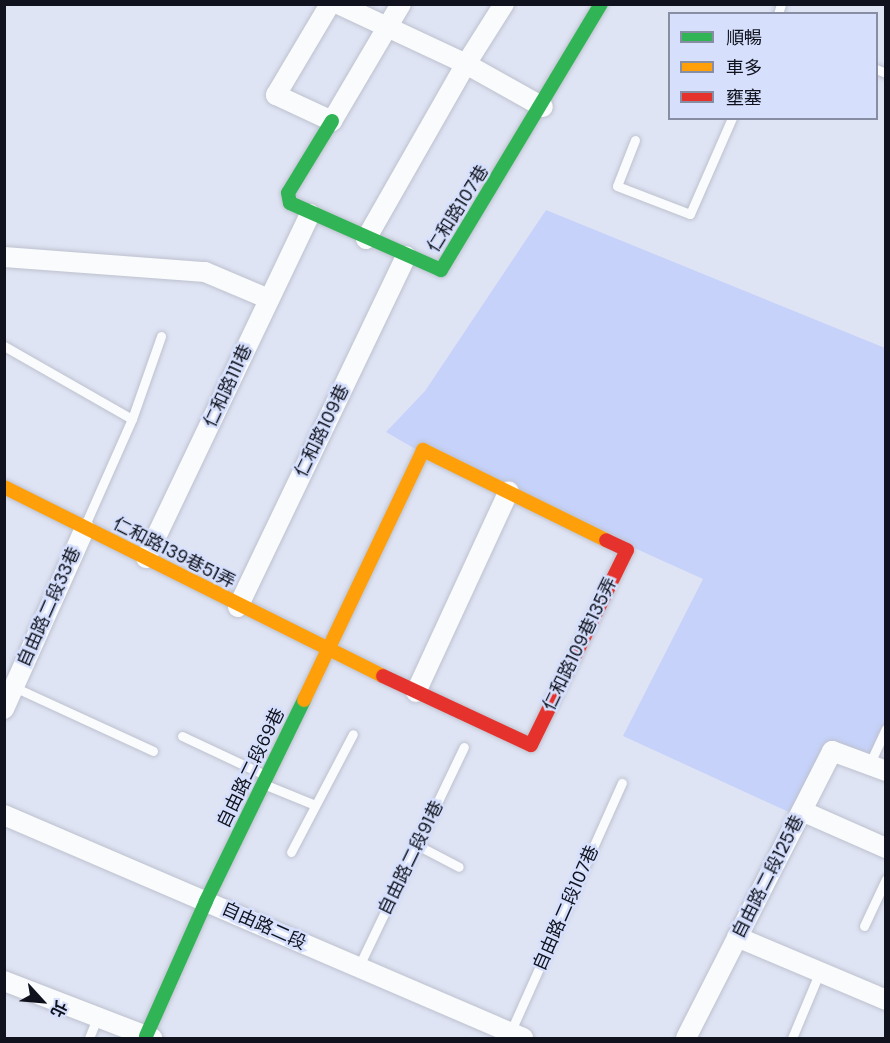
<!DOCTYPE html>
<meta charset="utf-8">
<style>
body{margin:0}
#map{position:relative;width:890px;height:1043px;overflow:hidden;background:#dfe4f4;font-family:Poppins,"Noto Sans TC",sans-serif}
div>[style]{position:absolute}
.green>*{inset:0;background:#c6d2fa}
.roads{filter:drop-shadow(0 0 2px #bdc1ce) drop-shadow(0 0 2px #bdc1ce)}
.lane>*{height:9px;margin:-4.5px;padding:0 4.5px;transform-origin:4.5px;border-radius:4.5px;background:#fafbfd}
.street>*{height:20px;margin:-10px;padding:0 10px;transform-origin:10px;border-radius:10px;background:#fafbfd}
.fast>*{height:14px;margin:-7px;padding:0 7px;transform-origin:7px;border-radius:7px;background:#30b455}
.slow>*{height:14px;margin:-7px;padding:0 7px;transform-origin:7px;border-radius:7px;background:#ff9f0a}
.jam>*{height:14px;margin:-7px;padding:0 7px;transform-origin:7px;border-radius:7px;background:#e5322d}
span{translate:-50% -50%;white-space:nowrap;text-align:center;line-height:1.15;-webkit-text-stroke:5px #d6e0fd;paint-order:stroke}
.street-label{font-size:18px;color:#10131d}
.frame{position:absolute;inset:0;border:6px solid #10131d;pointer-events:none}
.legend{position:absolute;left:668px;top:12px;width:210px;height:108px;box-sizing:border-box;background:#d6e0fd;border:2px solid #878ea3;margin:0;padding:8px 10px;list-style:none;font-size:18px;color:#10131d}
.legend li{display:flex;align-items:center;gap:12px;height:30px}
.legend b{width:30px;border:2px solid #878ea3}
.north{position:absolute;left:12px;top:971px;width:60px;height:60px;-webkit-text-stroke:4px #d6e0fd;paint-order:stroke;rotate:116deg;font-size:16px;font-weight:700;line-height:24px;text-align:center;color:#10131d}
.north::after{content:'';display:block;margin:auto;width:21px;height:27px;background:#10131d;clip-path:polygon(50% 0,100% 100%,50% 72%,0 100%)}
</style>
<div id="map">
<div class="green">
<div style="clip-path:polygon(546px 210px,885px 348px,886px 720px,867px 761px,828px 744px,791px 813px,623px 736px,703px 579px,417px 450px,386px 432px,425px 391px)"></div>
</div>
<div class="roads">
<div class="lane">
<div style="left:778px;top:14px;width:10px;rotate:-73deg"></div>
<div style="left:876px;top:69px;width:11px;rotate:22deg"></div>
<div style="left:635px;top:140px;width:49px;rotate:111.4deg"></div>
<div style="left:617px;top:186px;width:78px;rotate:21deg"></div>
<div style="left:690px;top:214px;width:105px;rotate:-66.4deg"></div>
<div style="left:4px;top:346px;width:147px;rotate:29.7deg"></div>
<div style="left:85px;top:525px;width:116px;rotate:-66.1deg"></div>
<div style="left:132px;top:419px;width:88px;rotate:-70.7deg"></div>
<div style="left:14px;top:687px;width:153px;rotate:24.7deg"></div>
<div style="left:182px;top:736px;width:92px;rotate:25.2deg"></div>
<div style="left:869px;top:765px;width:40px;rotate:-65deg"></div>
<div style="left:266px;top:785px;width:53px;rotate:22.2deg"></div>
<div style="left:417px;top:845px;width:47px;rotate:27.6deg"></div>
<div style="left:291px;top:852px;width:133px;rotate:-62.3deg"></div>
<div style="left:864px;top:926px;width:52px;rotate:-64.9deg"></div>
<div style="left:358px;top:968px;width:245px;rotate:-64.4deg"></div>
<div style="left:510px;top:1033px;width:274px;rotate:-65.9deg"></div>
<div style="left:89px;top:1038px;width:24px;rotate:-68deg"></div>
<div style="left:792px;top:1038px;width:73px;rotate:-67.3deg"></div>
</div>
<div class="street">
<div style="left:330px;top:4px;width:106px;rotate:120.7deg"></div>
<div style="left:276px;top:95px;width:62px;rotate:24.9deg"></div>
<div style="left:332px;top:121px;width:136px;rotate:-59.5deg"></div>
<div style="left:338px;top:4px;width:141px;rotate:25.1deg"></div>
<div style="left:466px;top:64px;width:88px;rotate:29.2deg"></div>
<div style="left:366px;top:239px;width:202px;rotate:-60.3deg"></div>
<div style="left:466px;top:64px;width:71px;rotate:-57.7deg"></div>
<div style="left:4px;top:257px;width:202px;rotate:4.3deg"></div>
<div style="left:205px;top:272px;width:69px;rotate:22.9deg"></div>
<div style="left:146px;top:558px;width:381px;rotate:-64.5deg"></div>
<div style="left:238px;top:607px;width:389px;rotate:-64.4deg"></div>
<div style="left:416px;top:692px;width:221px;rotate:-65.2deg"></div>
<div style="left:4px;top:709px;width:198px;rotate:-65.9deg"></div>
<div style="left:802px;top:811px;width:92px;rotate:23.8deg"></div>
<div style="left:4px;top:815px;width:565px;rotate:23.25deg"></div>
<div style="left:737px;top:937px;width:162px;rotate:22.9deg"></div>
<div style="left:4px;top:981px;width:159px;rotate:21.1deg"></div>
<div style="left:686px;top:1038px;width:322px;rotate:-63deg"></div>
<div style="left:832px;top:751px;width:58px;rotate:20.3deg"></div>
</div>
<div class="fast">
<div style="left:332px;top:121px;width:84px;rotate:121.4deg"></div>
<div style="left:288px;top:193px;width:10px;rotate:79deg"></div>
<div style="left:290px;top:203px;width:165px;rotate:23.9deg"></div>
<div style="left:441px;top:270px;width:310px;rotate:-59deg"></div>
<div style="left:146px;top:1036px;width:148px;rotate:-66deg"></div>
<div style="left:206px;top:901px;width:224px;rotate:-64deg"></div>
</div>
<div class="slow">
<div style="left:4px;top:487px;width:424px;rotate:26.5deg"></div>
<div style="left:304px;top:700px;width:277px;rotate:-64.5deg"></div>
<div style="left:423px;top:450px;width:204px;rotate:26.2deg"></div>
</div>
<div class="jam">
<div style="left:383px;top:676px;width:163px;rotate:25deg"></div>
<div style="left:531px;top:745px;width:217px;rotate:-63.8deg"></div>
<div style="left:627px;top:550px;width:23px;rotate:-155deg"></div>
</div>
</div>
<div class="street-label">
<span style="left:458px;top:209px;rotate:-58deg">仁和路107巷</span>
<span style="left:228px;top:386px;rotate:-65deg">仁和路111巷</span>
<span style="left:322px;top:431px;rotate:-64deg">仁和路109巷</span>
<span style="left:174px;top:553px;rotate:27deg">仁和路139巷51弄</span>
<span style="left:49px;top:607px;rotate:-66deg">自由路二段33巷</span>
<span style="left:580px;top:644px;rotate:-64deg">仁和路109巷135弄</span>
<span style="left:251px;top:768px;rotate:-64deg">自由路二段69巷</span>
<span style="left:411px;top:858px;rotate:-64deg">自由路二段91巷</span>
<span style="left:768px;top:877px;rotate:-63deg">自由路二段125巷</span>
<span style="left:566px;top:908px;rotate:-66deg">自由路二段107巷</span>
<span style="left:264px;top:926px;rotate:24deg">自由路二段</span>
</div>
<div class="frame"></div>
<ul class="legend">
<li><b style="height:8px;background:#30b455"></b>順暢</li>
<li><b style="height:8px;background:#ff9f0a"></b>車多</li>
<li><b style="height:8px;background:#e5322d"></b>壅塞</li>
</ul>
<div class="north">北</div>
</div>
